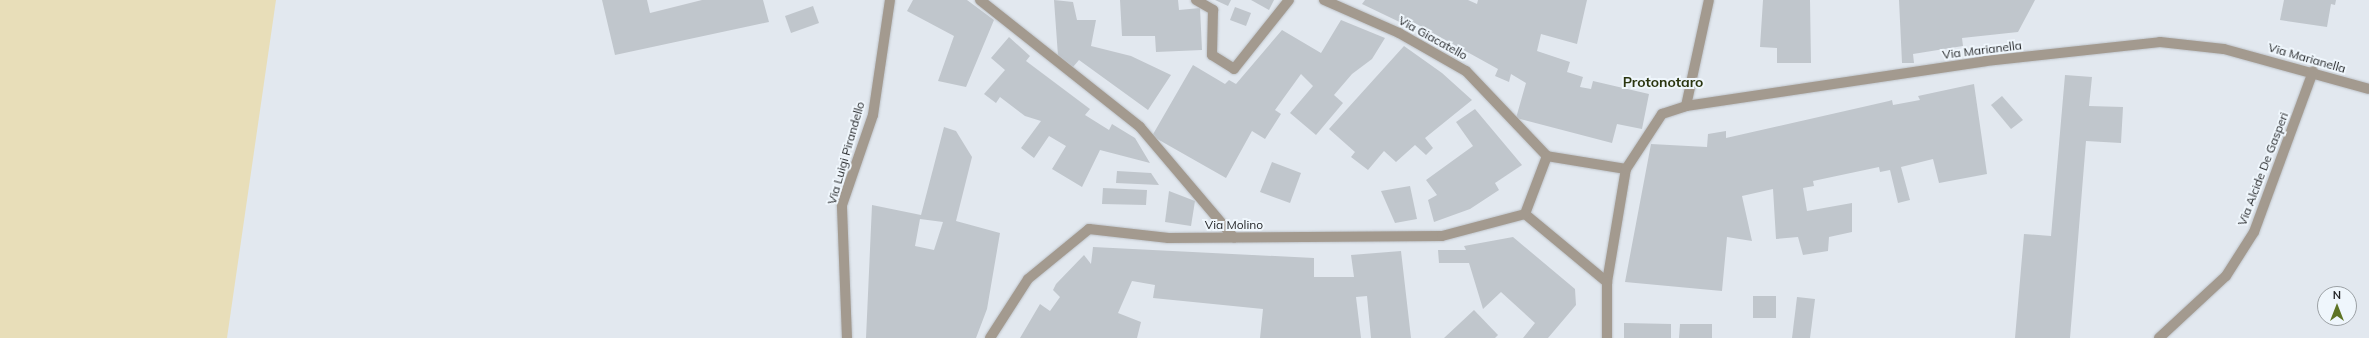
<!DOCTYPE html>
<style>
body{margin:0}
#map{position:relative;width:2369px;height:338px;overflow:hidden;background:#e2e8ef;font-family:Mulish,sans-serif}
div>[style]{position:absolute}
.sand>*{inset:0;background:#e8deb9}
.building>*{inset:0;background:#c0c6cc}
.roads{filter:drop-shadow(0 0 1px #bfc4ca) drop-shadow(0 0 1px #bfc4ca)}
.street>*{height:10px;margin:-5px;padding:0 5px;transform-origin:5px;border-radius:5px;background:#a39a8f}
span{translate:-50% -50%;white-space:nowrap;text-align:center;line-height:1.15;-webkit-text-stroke:4px #eff6fc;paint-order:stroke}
.street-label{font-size:12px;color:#1f2123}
.quarter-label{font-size:14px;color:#2a350f;font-weight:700}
.north{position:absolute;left:2317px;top:286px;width:40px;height:40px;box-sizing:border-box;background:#eff6fc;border:1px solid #9ca1a5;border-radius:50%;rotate:0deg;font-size:11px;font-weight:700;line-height:16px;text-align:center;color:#1f2123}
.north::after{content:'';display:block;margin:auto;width:14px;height:18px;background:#5e7425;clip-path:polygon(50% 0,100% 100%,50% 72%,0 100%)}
</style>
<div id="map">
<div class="sand">
<div style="clip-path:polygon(0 0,276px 0,227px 338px,0 338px)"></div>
</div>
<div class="building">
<div style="clip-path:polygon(602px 0,647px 0,650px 13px,702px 0,763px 0,769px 22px,615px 55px)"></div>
<div style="clip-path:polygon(913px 0,967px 0,994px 20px,966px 87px,938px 81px,954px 36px,907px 11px)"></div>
<div style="clip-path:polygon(1054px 0,1073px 2px,1077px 20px,1096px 20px,1091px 46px,1131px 56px,1171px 75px,1148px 110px,1079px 60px,1073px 67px,1058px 56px)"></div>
<div style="clip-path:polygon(1120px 0,1178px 0,1179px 10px,1200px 8px,1202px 50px,1156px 52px,1155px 36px,1122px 36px)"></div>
<div style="clip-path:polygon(1215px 0,1231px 0,1228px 6px)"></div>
<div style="clip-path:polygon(1251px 0,1274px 0,1269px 10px)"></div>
<div style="clip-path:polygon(1365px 0,1468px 0,1477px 4px,1478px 0,1587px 0,1577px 44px,1541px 34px,1537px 51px,1570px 62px,1567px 72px,1583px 77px,1580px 87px,1591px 89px,1593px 81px,1649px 94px,1642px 129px,1617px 124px,1612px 143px,1516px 118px,1526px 83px,1511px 74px,1509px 82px,1495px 76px,1498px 69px,1413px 22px,1410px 27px,1362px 4px)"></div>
<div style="clip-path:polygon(1763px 0,1810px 0,1811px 63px,1777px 63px,1777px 48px,1760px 47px)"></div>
<div style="clip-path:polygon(1899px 0,2035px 0,2018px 32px,1962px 38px,1963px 46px,1913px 54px,1914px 63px,1902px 63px)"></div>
<div style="clip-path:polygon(2284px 0,2336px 0,2335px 5px,2331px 4px,2327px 27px,2280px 20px)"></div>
<div style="clip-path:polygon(813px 6px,819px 23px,791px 33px,785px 16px)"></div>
<div style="clip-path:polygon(1235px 7px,1251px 13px,1246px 26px,1230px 20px)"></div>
<div style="clip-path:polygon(1341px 20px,1385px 38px,1372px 59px,1352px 74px,1334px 95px,1343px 103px,1316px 135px,1290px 113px,1313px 86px,1301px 74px,1275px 110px,1281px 114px,1265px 139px,1252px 131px,1226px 178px,1152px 136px,1193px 65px,1225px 84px,1229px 80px,1236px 84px,1282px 30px,1321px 53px)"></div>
<div style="clip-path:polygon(1009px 37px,1030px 56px,1026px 61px,1090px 109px,1085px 115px,1109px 130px,1112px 124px,1135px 138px,1150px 163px,1100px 150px,1082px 187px,1052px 169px,1066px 146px,1049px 136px,1034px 158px,1021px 148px,1041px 121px,1025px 116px,1000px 97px,996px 103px,984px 94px,1005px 70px,991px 58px)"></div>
<div style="clip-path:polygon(1404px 46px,1442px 73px,1472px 100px,1425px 138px,1433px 148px,1426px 155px,1415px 145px,1396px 162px,1384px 151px,1368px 170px,1351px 157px,1355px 152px,1329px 129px)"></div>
<div style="clip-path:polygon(2065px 75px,2092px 77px,2089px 106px,2123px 107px,2121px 143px,2086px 141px,2070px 338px,2015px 338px,2024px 234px,2051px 236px)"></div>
<div style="clip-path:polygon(1974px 84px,1987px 174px,1939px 183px,1933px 159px,1901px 167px,1910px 200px,1898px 203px,1890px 170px,1880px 172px,1879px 167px,1813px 181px,1814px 186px,1803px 188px,1807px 211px,1852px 203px,1852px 232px,1829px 237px,1828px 251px,1803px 255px,1798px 237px,1776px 239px,1773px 189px,1742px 196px,1752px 241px,1727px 237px,1722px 291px,1625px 282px,1651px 144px,1707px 147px,1708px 134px,1726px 131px,1726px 138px,1889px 101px,1892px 100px,1893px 105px,1920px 100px,1918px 96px)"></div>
<div style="clip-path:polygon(2002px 96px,2023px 120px,2011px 129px,1991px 105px)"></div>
<div style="clip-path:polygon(1475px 109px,1522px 165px,1495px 183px,1499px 190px,1470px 209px,1434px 222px,1428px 200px,1437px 195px,1426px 180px,1473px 146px,1456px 122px)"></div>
<div style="clip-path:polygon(evenodd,944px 127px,956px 131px,972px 157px,956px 221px,1000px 233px,987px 309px,976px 338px,866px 338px,872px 205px,921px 215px,944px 127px,920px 219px,943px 222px,934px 250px,915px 246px,920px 219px)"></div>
<div style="clip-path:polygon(1272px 162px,1301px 173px,1290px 203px,1260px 192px)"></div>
<div style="clip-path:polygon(1117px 171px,1151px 173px,1159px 185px,1116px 183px)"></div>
<div style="clip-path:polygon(1410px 186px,1417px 219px,1395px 223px,1381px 191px)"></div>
<div style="clip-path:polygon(1103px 188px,1147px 190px,1146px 205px,1102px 204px)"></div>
<div style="clip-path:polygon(1169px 191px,1195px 201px,1191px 226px,1165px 222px)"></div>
<div style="clip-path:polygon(1513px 237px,1575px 289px,1576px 305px,1548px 338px,1523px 338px,1535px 323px,1501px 292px,1483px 309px,1469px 263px,1439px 263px,1438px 250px,1466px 250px,1464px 246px)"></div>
<div style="clip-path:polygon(1093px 247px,1314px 258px,1314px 277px,1354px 277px,1351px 255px,1401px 251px,1411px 338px,1371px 338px,1367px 296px,1356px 297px,1361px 338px,1260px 338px,1263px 309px,1153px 298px,1155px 285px,1132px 281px,1118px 313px,1141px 322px,1137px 338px,1020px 338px,1040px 304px,1050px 311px,1060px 297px,1053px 290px,1056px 284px,1084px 255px,1091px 264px)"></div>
<div style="clip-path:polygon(1753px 296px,1776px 296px,1776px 318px,1753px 318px)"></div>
<div style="clip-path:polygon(1797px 297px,1815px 299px,1810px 338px,1792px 338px)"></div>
<div style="clip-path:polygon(1474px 310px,1498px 335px,1495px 338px,1444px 338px)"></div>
<div style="clip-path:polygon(1624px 323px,1671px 324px,1671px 338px,1624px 338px)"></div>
<div style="clip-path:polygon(1680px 324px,1712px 324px,1712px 338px,1679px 338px)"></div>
</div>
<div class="roads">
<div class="street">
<div style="left:980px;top:0;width:204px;rotate:38.4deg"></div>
<div style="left:1140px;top:127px;width:145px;rotate:49.7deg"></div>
<div style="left:1196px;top:0;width:20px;rotate:30deg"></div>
<div style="left:1213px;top:10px;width:45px;rotate:91.3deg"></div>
<div style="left:1212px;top:55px;width:26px;rotate:32deg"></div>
<div style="left:1234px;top:69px;width:88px;rotate:-51.4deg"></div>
<div style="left:1324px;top:0;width:82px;rotate:23.7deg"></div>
<div style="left:1399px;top:33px;width:77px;rotate:29.6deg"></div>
<div style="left:1466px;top:71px;width:117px;rotate:46.4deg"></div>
<div style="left:1686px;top:106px;width:108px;rotate:-77.8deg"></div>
<div style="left:1626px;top:169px;width:80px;rotate:-170.7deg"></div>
<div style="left:1547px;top:156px;width:62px;rotate:110.8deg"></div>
<div style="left:1525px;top:214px;width:107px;rotate:39.7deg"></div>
<div style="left:1607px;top:282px;width:115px;rotate:-80.5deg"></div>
<div style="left:1626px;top:169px;width:66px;rotate:-56.8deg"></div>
<div style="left:1662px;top:114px;width:25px;rotate:-18deg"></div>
<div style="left:1686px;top:106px;width:303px;rotate:-8.5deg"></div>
<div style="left:1986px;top:61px;width:175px;rotate:-6.2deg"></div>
<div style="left:2160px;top:42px;width:64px;rotate:6.2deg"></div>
<div style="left:2224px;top:49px;width:150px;rotate:15.4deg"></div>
<div style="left:1607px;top:282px;width:56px;rotate:90deg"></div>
<div style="left:847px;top:338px;width:133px;rotate:-92.2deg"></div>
<div style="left:842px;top:205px;width:95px;rotate:-71deg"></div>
<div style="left:873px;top:115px;width:116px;rotate:-81.6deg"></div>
<div style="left:990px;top:338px;width:70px;rotate:-57.2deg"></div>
<div style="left:1028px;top:279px;width:79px;rotate:-39.3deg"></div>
<div style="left:1089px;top:229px;width:80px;rotate:6.5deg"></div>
<div style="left:1168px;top:238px;width:274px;rotate:-0.4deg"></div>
<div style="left:1442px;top:236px;width:86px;rotate:-14.8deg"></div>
<div style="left:2159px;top:338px;width:91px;rotate:-42.8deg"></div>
<div style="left:2226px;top:276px;width:52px;rotate:-57.5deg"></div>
<div style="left:2254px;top:232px;width:171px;rotate:-69.8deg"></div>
</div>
</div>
<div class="street-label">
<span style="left:1433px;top:38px;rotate:29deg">Via Giacatello</span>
<span style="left:1982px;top:50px;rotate:-7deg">Via Marianella</span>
<span style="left:2307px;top:58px;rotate:16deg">Via Marianella</span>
<span style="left:846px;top:153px;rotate:-74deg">Via Luigi Pirandello</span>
<span style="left:2263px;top:169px;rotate:-69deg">Via Alcide De Gasperi</span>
<span style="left:1234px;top:225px">Via Molino</span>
</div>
<div class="quarter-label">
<span style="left:1663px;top:82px">Protonotaro</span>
</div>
<div class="north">N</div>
</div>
